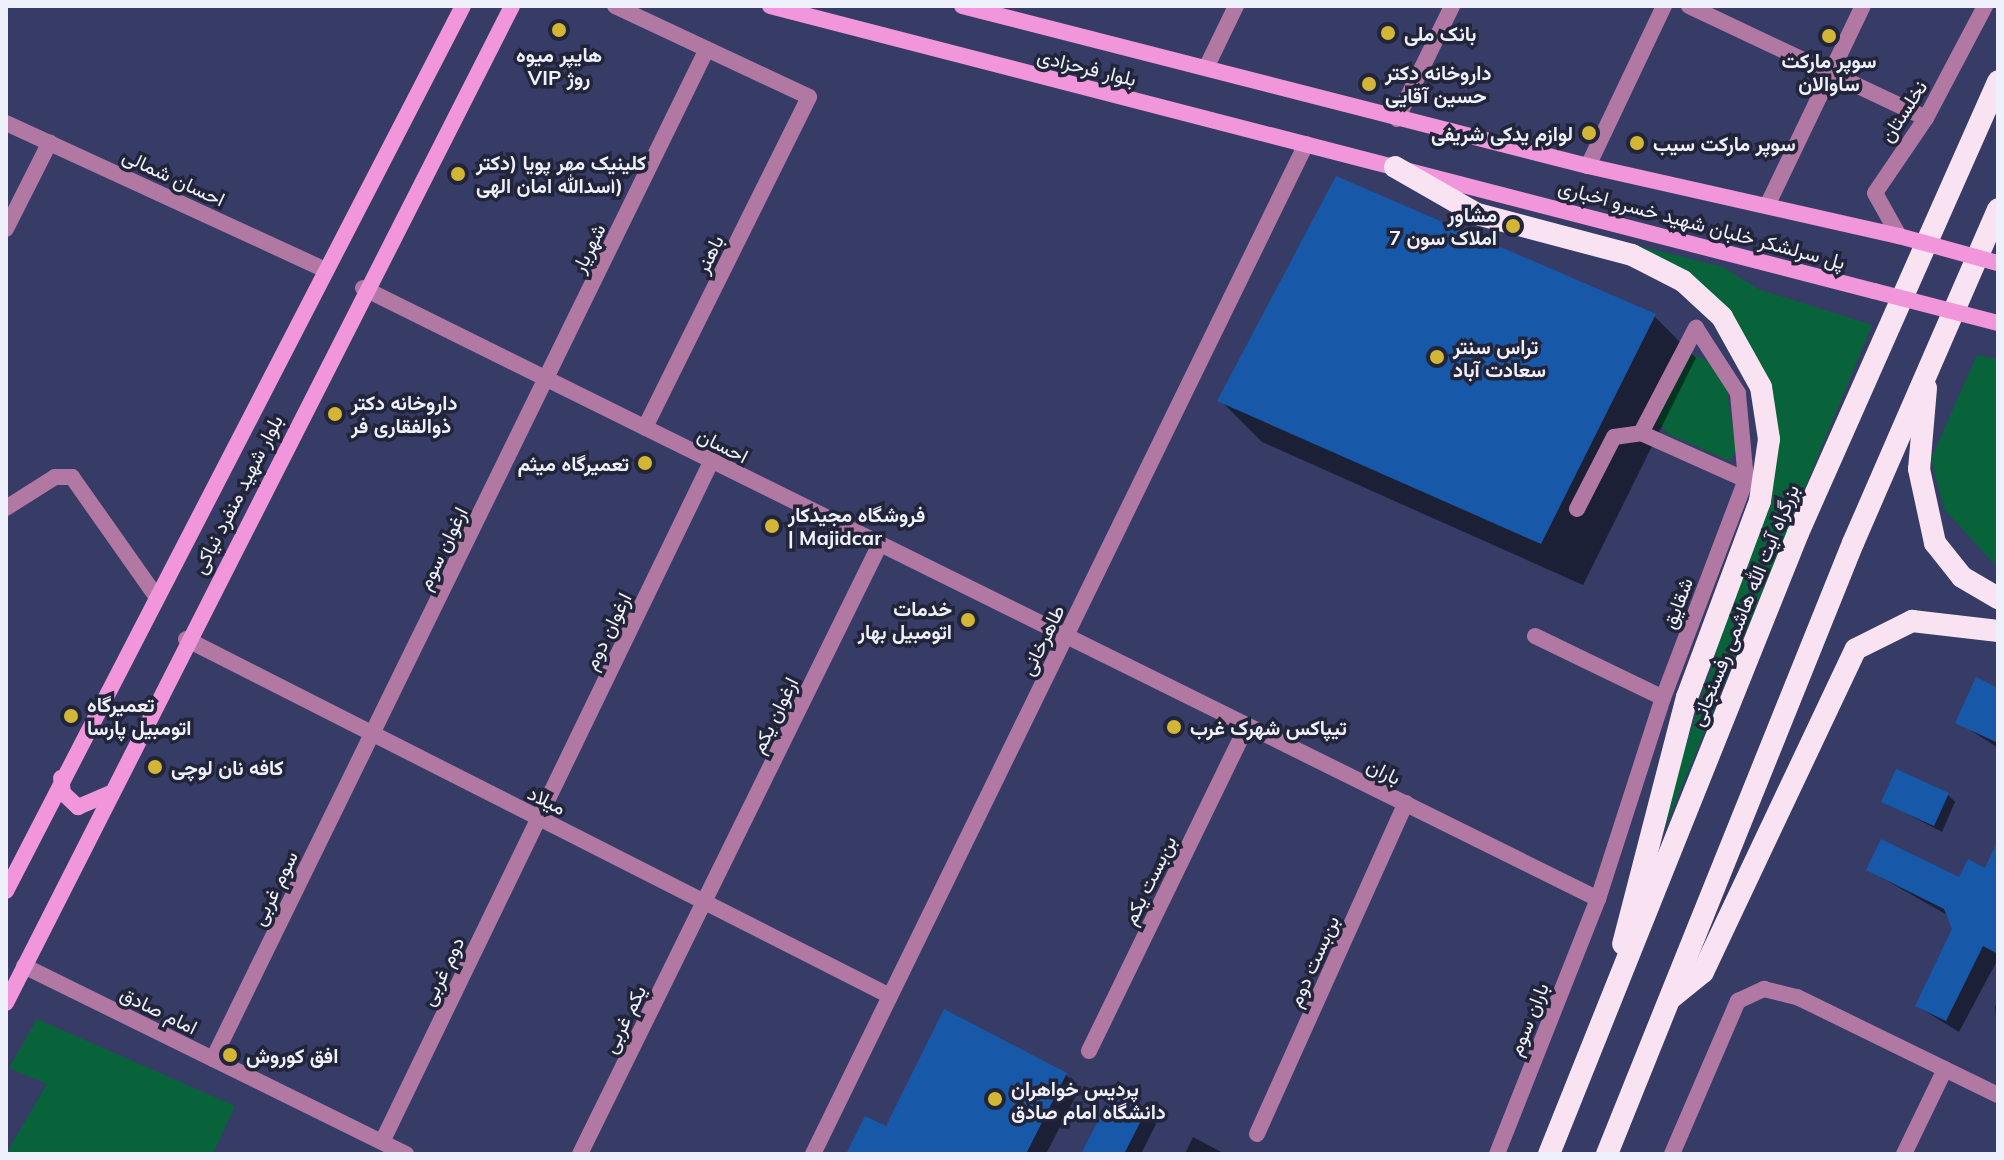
<!DOCTYPE html>
<meta charset="utf-8">
<style>
body{margin:0}
#map{position:relative;width:2004px;height:1160px;overflow:hidden;background:#363c66;font-family:Mulish,Vazirmatn,sans-serif}
div>[style]{position:absolute}
.green>*{inset:0;background:#09633a}
.shadow>*{inset:0;background:#0007}
.building>*{inset:0;background:#1758a8}
.minor>*{height:16px;margin:-8px;padding:0 8px;transform-origin:8px;border-radius:8px;background:#b178a3}
.tertiary>*{height:16px;margin:-8px;padding:0 8px;transform-origin:8px;border-radius:8px;background:#b178a3}
.secondary>*{height:16px;margin:-8px;padding:0 8px;transform-origin:8px;border-radius:8px;background:#f196db}
.trunk>*{height:22px;margin:-11px;padding:0 11px;transform-origin:11px;border-radius:11px;background:#f9e2f2}
.secondary-bridge>*{height:16px;margin:-8px;padding:0 8px;transform-origin:8px;border-radius:8px;background:#f196db}
.dots>*{width:22px;height:22px;translate:-50% -50%;box-sizing:border-box;border:4px solid #222539;border-radius:50%}
span{translate:-50% -50%;white-space:nowrap;text-align:center;line-height:1.15;-webkit-text-stroke:7px #222539;paint-order:stroke}
.poi-label{font-size:20px;color:#eef0fb;font-weight:700}
.left{translate:0 -50%;text-align:left}
.right{translate:-100% -50%;text-align:right}
.street-label{font-size:20px;color:#eef0fb}
.frame{position:absolute;inset:0;border:8px solid #eef0fb;pointer-events:none}
</style>
<div id="map">
<div class="green">
<div style="clip-path:polygon(1551px 224px,1723px 267px,1758px 289px,1872px 325px,1639px 891px,1774px 472px,1733px 319px)"></div>
<div style="clip-path:polygon(1689px 354px,1715px 363px,1726px 385px,1736px 450px,1730px 461px,1668px 434px,1656px 420px)"></div>
<div style="clip-path:polygon(1977px 355px,1998px 359px,1998px 568px,1944px 509px,1931px 459px)"></div>
<div style="clip-path:polygon(37px 1019px,235px 1106px,213px 1154px,6px 1154px,47px 1084px,9px 1068px)"></div>
</div>
<div class="shadow">
<div style="clip-path:polygon(1654px 316px,1696px 358px,1583px 585px,1262px 442px,1220px 400px)"></div>
<div style="clip-path:polygon(1998px 690px,1998px 748px,1958px 722px)"></div>
<div style="clip-path:polygon(1948px 795px,1955px 802px,1942px 832px,1883px 801px)"></div>
<div style="clip-path:polygon(1998px 845px,1998px 959px,1959px 1032px,1917px 1006px,1954px 930px,1949px 916px,1868px 870px,1960px 880px,1986px 870px)"></div>
<div style="clip-path:polygon(1998px 1000px,1998px 1037px,1995px 1007px)"></div>
<div style="clip-path:polygon(1066px 1075px,1080px 1088px,1046px 1154px,848px 1154px,887px 1129px)"></div>
<div style="clip-path:polygon(1145px 1112px,1156px 1124px,1141px 1154px,1083px 1154px)"></div>
<div style="clip-path:polygon(1193px 1137px,1225px 1154px,1226px 1154px,1185px 1154px)"></div>
</div>
<div class="building">
<div style="clip-path:polygon(1336px 176px,1656px 314px,1541px 544px,1217px 401px)"></div>
<div style="clip-path:polygon(1976px 677px,1998px 688px,1998px 743px,1955px 723px)"></div>
<div style="clip-path:polygon(1896px 769px,1949px 793px,1934px 826px,1881px 802px)"></div>
<div style="clip-path:polygon(1881px 839px,1959px 877px,1968px 859px,1985px 868px,1998px 840px,1998px 954px,1983px 946px,1946px 1021px,1915px 1006px,1952px 929px,1944px 909px,1866px 870px)"></div>
<div style="clip-path:polygon(944px 1009px,1067px 1073px,1026px 1154px,846px 1154px,865px 1116px,886px 1126px)"></div>
<div style="clip-path:polygon(1112px 1093px,1146px 1111px,1124px 1154px,1081px 1154px)"></div>
</div>
<div class="minor">
<div style="left:615px;top:6px;width:214px;rotate:25.1deg"></div>
<div style="left:809px;top:97px;width:369px;rotate:116.4deg"></div>
<div style="left:1689px;top:6px;width:262px;rotate:25.3deg"></div>
<div style="left:1206px;top:68px;width:69px;rotate:-64.2deg"></div>
<div style="left:1397px;top:119px;width:126px;rotate:-64deg"></div>
<div style="left:6px;top:123px;width:351px;rotate:24.7deg"></div>
<div style="left:1588px;top:166px;width:177px;rotate:-64.6deg"></div>
<div style="left:1767px;top:206px;width:222px;rotate:-64.4deg"></div>
<div style="left:6px;top:229px;width:97px;rotate:-63.2deg"></div>
<div style="left:1899px;top:236px;width:49px;rotate:-119.2deg"></div>
<div style="left:1875px;top:193px;width:91px;rotate:-55.8deg"></div>
<div style="left:1926px;top:118px;width:127px;rotate:-62.2deg"></div>
<div style="left:1641px;top:433px;width:119px;rotate:-62.4deg"></div>
<div style="left:1641px;top:433px;width:115px;rotate:24.1deg"></div>
<div style="left:6px;top:508px;width:58px;rotate:-32.3deg"></div>
<div style="left:55px;top:477px;width:17px"></div>
<div style="left:72px;top:477px;width:146px;rotate:54.8deg"></div>
<div style="left:1577px;top:509px;width:81px;rotate:-62.8deg"></div>
<div style="left:1614px;top:437px;width:27px;rotate:-8deg"></div>
<div style="left:1535px;top:636px;width:142px;rotate:25.8deg"></div>
<div style="left:1089px;top:1051px;width:360px;rotate:-64.1deg"></div>
<div style="left:213px;top:1059px;width:1124px;rotate:-63.94deg"></div>
<div style="left:1257px;top:1134px;width:363px;rotate:-65.8deg"></div>
<div style="left:382px;top:1142px;width:755px;rotate:-64.18deg"></div>
<div style="left:580px;top:1154px;width:678px;rotate:-63.81deg"></div>
<div style="left:1672px;top:1154px;width:167px;rotate:-66.7deg"></div>
<div style="left:1904px;top:1154px;width:94px;rotate:-64.2deg"></div>
</div>
<div class="tertiary">
<div style="left:363px;top:288px;width:1378px;rotate:26.32deg"></div>
<div style="left:186px;top:639px;width:789px;rotate:26.89deg"></div>
<div style="left:24px;top:966px;width:426px;rotate:26.2deg"></div>
<div style="left:1738px;top:1001px;width:29px;rotate:-25deg"></div>
<div style="left:1764px;top:989px;width:34px;rotate:14deg"></div>
<div style="left:1797px;top:997px;width:224px;rotate:26deg"></div>
<div style="left:813px;top:1154px;width:1124px;rotate:-63.98deg"></div>
<div style="left:1497px;top:1154px;width:274px;rotate:-68.4deg"></div>
<div style="left:1598px;top:899px;width:211px;rotate:-72.1deg"></div>
<div style="left:1663px;top:698px;width:233px;rotate:-69.2deg"></div>
<div style="left:1746px;top:480px;width:87px;rotate:-95.3deg"></div>
<div style="left:1738px;top:393px;width:77px;rotate:-122.9deg"></div>
</div>
<div class="secondary">
<div style="left:770px;top:6px;width:1140px;rotate:14.48deg"></div>
<div style="left:962px;top:6px;width:646px;rotate:14.34deg"></div>
<div style="left:1588px;top:166px;width:319px;rotate:12.7deg"></div>
<div style="left:61px;top:778px;width:15px;rotate:82deg"></div>
<div style="left:63px;top:793px;width:21px;rotate:43deg"></div>
<div style="left:78px;top:807px;width:34px;rotate:-23deg"></div>
<div style="left:6px;top:891px;width:996px;rotate:-62.69deg"></div>
<div style="left:6px;top:1003px;width:1118px;rotate:-63.09deg"></div>
</div>
<div class="trunk">
<div style="left:1395px;top:167px;width:95px;rotate:29.8deg"></div>
<div style="left:1477px;top:214px;width:160px;rotate:14.8deg"></div>
<div style="left:1632px;top:255px;width:57px;rotate:27deg"></div>
<div style="left:1683px;top:281px;width:53px;rotate:42.7deg"></div>
<div style="left:1722px;top:317px;width:80px;rotate:60.9deg"></div>
<div style="left:1761px;top:387px;width:53px;rotate:81.3deg"></div>
<div style="left:1769px;top:439px;width:63px;rotate:98.3deg"></div>
<div style="left:1760px;top:501px;width:209px;rotate:110.4deg"></div>
<div style="left:1687px;top:697px;width:255px;rotate:104.5deg"></div>
<div style="left:1926px;top:388px;width:81px;rotate:94.9deg"></div>
<div style="left:1919px;top:469px;width:76px;rotate:77.8deg"></div>
<div style="left:1935px;top:543px;width:43px;rotate:51.5deg"></div>
<div style="left:1962px;top:577px;width:42px;rotate:30.3deg"></div>
<div style="left:1671px;top:998px;width:41px;rotate:-39.1deg"></div>
<div style="left:1703px;top:972px;width:357px;rotate:-64.7deg"></div>
<div style="left:1856px;top:649px;width:63px;rotate:-26.6deg"></div>
<div style="left:1912px;top:621px;width:87px;rotate:6.6deg"></div>
<div style="left:1549px;top:1154px;width:669px;rotate:-68.15deg"></div>
<div style="left:1798px;top:533px;width:494px;rotate:-66.1deg"></div>
<div style="left:1607px;top:1154px;width:659px;rotate:-68.07deg"></div>
<div style="left:1853px;top:543px;width:364px;rotate:-66.5deg"></div>
</div>
<div class="secondary-bridge">
<div style="left:1899px;top:236px;width:103px;rotate:15.3deg"></div>
<div style="left:1874px;top:291px;width:128px;rotate:14.5deg"></div>
</div>
<div class="dots">
<div style="left:559px;top:30px;background:#d3b635"></div>
<div style="left:1388px;top:33px;background:#d3b635"></div>
<div style="left:1829px;top:36px;background:#d3b635"></div>
<div style="left:1369px;top:84px;background:#d3b635"></div>
<div style="left:1589px;top:133px;background:#d3b635"></div>
<div style="left:1637px;top:143px;background:#d3b635"></div>
<div style="left:458px;top:174px;background:#d3b635"></div>
<div style="left:1513px;top:226px;background:#d3b635"></div>
<div style="left:1437px;top:357px;background:#d3b635"></div>
<div style="left:335px;top:414px;background:#d3b635"></div>
<div style="left:645px;top:463px;background:#d3b635"></div>
<div style="left:772px;top:526px;background:#d3b635"></div>
<div style="left:968px;top:620px;background:#d3b635"></div>
<div style="left:71px;top:716px;background:#d3b635"></div>
<div style="left:1174px;top:727px;background:#d3b635"></div>
<div style="left:155px;top:767px;background:#d3b635"></div>
<div style="left:230px;top:1055px;background:#d3b635"></div>
<div style="left:995px;top:1099px;background:#d3b635"></div>
</div>
<div class="poi-label">
<span class="left" style="left:1404px;top:33px">بانک ملی</span>
<span style="left:559px;top:66px">هایپر میوه<br>VIP روژ</span>
<span style="left:1829px;top:72px">سوپر مارکت<br>ساوالان</span>
<span class="left" style="left:1385px;top:84px">داروخانه دکتر<br>حسین آقایی</span>
<span class="right" style="left:1573px;top:133px">لوازم یدکی شریفی</span>
<span class="left" style="left:1653px;top:143px">سوپر مارکت سیب</span>
<span class="left" style="left:476px;top:174px">کلینیک مهر پویا (دکتر<br>اسدالله امان الهی)</span>
<span class="right" style="left:1497px;top:226px">مشاور<br>املاک سون 7</span>
<span class="left" style="left:1453px;top:358px">تراس سنتر<br>سعادت آباد</span>
<span class="left" style="left:351px;top:414px">داروخانه دکتر<br>ذوالفقاری فر</span>
<span class="right" style="left:629px;top:463px">تعمیرگاه میثم</span>
<span class="left" style="left:788px;top:526px">فروشگاه مجیدکار<br>| Majidcar</span>
<span class="right" style="left:952px;top:620px">خدمات<br>اتومبیل بهار</span>
<span class="left" style="left:87px;top:716px">تعمیرگاه<br>اتومبیل پارسا</span>
<span class="left" style="left:1190px;top:727px">تیپاکس شهرک غرب</span>
<span class="left" style="left:171px;top:767px">کافه نان لوچی</span>
<span class="left" style="left:246px;top:1055px">افق کوروش</span>
<span class="left" style="left:1011px;top:1100px">پردیس خواهران<br>دانشگاه امام صادق</span>
</div>
<div class="street-label">
<span style="left:1087px;top:67px;rotate:14deg">بلوار فرحزادی</span>
<span style="left:1903px;top:111px;rotate:-57deg">نخلستان</span>
<span style="left:174px;top:177px;rotate:25deg">احسان شمالی</span>
<span style="left:1702px;top:224px;rotate:15deg">پل سرلشکر خلبان شهید خسرو اخباری</span>
<span style="left:588px;top:248px;rotate:-64deg">شهریار</span>
<span style="left:709px;top:254px;rotate:-64deg">باهنر</span>
<span style="left:723px;top:445px;rotate:27deg">احسان</span>
<span style="left:237px;top:494px;rotate:-63deg">بلوار شهید منفرد نیاکی</span>
<span style="left:442px;top:548px;rotate:-64deg">ارغوان سوم</span>
<span style="left:1677px;top:603px;rotate:-69deg">شقایق</span>
<span style="left:1744px;top:605px;rotate:-68deg">بزرگراه آیت الله هاشمی رفسنجانی</span>
<span style="left:607px;top:631px;rotate:-64deg">ارغوان دوم</span>
<span style="left:1042px;top:640px;rotate:-64deg">طاهرخانی</span>
<span style="left:774px;top:715px;rotate:-64deg">ارغوان یکم</span>
<span style="left:1384px;top:771px;rotate:26deg">باران</span>
<span style="left:547px;top:800px;rotate:27deg">میلاد</span>
<span style="left:1149px;top:880px;rotate:-64deg">بن‌بست یکم</span>
<span style="left:274px;top:888px;rotate:-64deg">سوم غربی</span>
<span style="left:1313px;top:961px;rotate:-66deg">بن‌بست دوم</span>
<span style="left:442px;top:971px;rotate:-64deg">دوم غربی</span>
<span style="left:159px;top:1010px;rotate:26deg">امام صادق</span>
<span style="left:624px;top:1019px;rotate:-64deg">یکم غربی</span>
<span style="left:1528px;top:1019px;rotate:-68deg">باران سوم</span>
</div>
<div class="frame"></div>
</div>
